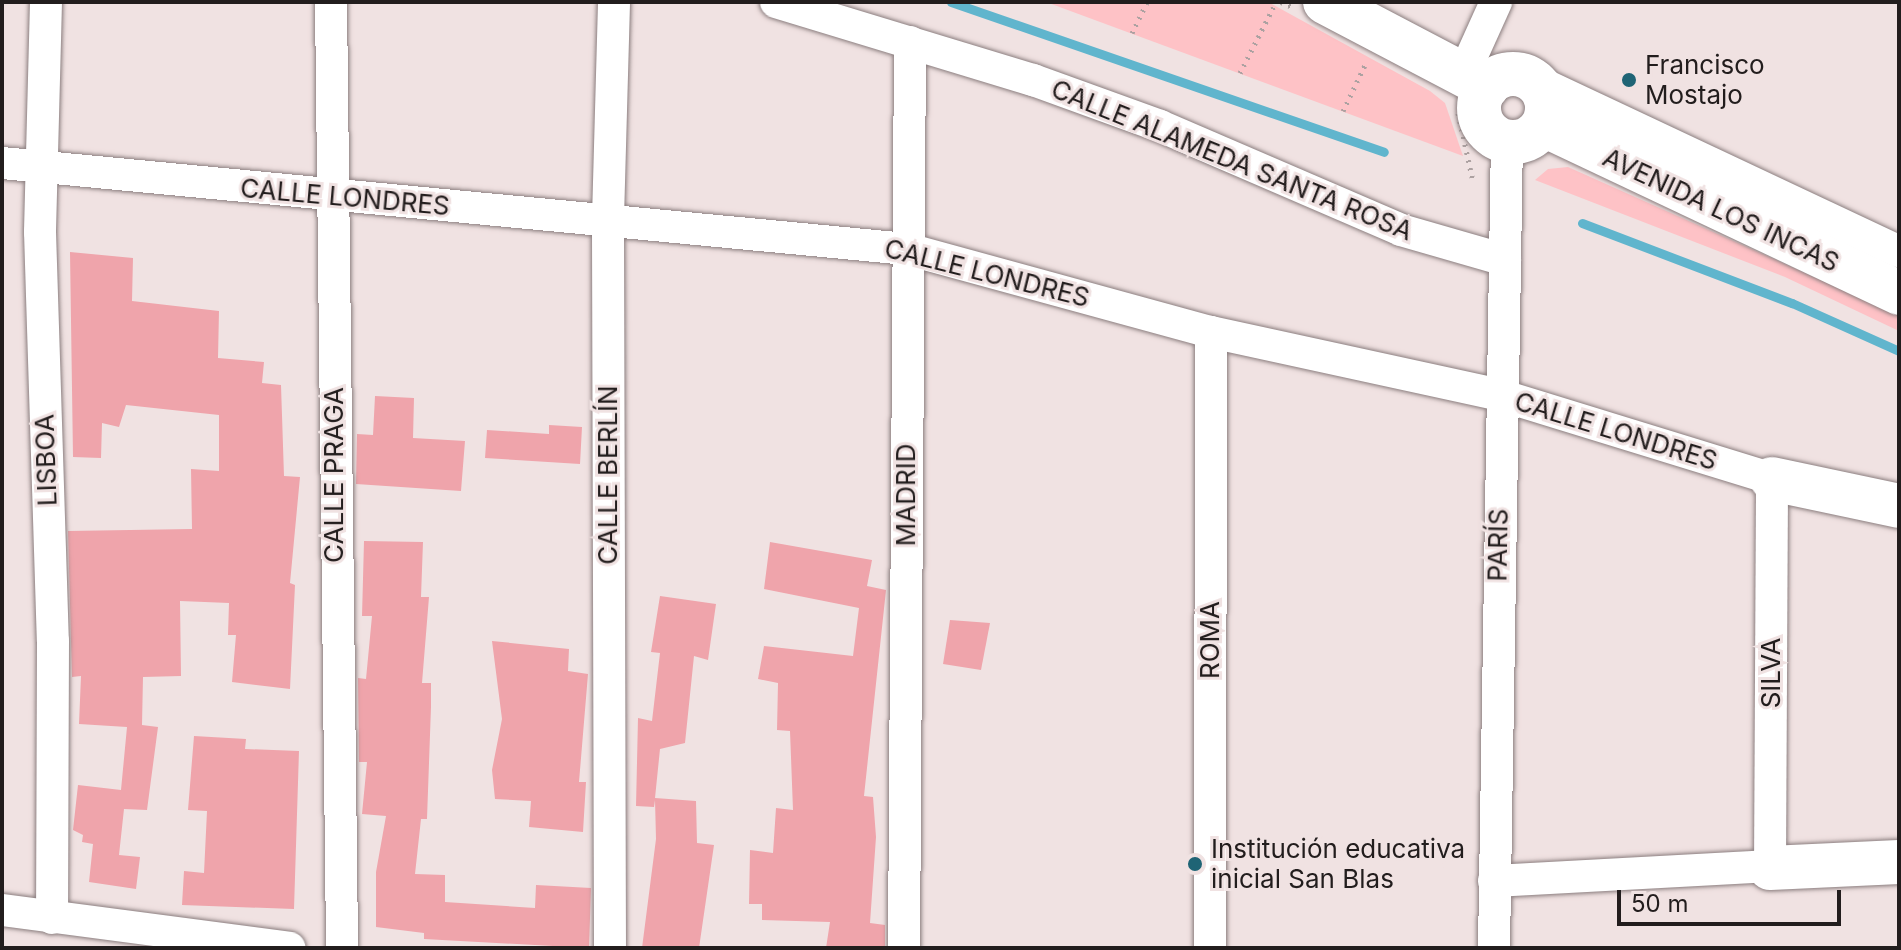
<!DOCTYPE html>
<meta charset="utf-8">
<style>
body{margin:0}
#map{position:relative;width:1901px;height:950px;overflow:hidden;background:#f0e2e2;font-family:Inter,sans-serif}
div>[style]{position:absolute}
.green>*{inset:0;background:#fec2c6}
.stream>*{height:9px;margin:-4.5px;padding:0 4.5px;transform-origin:4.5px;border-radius:4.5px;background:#60b5cd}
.building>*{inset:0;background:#efa4ab}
.path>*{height:5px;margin-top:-2.5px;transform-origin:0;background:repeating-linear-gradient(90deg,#aca1a1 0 2px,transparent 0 8px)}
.roads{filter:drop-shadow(0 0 2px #8b7e7f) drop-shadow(0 0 2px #8b7e7f)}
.street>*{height:32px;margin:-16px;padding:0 16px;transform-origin:16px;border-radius:16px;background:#fff}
.secondary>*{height:44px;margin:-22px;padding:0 22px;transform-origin:22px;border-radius:22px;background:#fff}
.secondary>.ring{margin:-22px;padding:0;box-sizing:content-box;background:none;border:44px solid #fff;border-radius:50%}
.primary>*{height:44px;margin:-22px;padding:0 22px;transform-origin:22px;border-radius:22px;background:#fff}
.dots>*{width:22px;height:22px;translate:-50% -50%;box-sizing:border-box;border:4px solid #f0e2e2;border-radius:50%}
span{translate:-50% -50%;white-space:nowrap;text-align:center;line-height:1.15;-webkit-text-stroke:6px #f0e2e2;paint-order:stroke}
.poi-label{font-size:26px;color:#221d1d}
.left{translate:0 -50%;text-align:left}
.street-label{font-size:26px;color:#221d1d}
.frame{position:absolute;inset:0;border:4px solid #221d1d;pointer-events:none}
.scale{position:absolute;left:1617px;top:890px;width:224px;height:36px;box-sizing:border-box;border:4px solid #221d1d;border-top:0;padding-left:10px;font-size:24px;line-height:28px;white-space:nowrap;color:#221d1d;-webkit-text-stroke:6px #f0e2e2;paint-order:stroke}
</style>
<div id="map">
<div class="green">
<div style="clip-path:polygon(1046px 2px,1268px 2px,1430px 91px,1445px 103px,1463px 156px)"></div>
<div style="clip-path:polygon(1568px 167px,1899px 315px,1899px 331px,1785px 277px,1535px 180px,1548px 169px)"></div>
</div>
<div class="stream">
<div style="left:951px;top:2px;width:458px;rotate:19.1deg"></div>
<div style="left:1582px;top:223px;width:225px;rotate:20.9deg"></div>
<div style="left:1792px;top:303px;width:117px;rotate:24.2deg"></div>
</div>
<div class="building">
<div style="clip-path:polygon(70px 252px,133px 258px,132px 301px,219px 311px,218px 358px,264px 362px,262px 383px,281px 385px,284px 476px,300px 477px,290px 583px,295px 585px,290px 689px,232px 682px,236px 635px,228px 635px,229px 603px,180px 601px,181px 676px,143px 677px,142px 725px,158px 727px,147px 810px,124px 809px,119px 855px,140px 857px,136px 889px,89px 882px,93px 844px,82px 842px,83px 835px,73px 830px,78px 785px,121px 790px,127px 727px,79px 724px,81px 676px,72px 677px,68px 531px,192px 529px,191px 469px,219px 471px,219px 415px,126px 405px,119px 427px,102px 423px,101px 458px,73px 457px)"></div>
<div style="clip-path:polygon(375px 396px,414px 398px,413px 438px,465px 441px,461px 491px,356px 484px,357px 434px,373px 435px)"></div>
<div style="clip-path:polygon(549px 425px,582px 427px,580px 464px,485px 458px,487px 430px,549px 434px)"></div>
<div style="clip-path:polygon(364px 541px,423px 542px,421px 597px,429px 597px,422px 683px,431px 683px,431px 707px,427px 819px,421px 819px,415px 874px,445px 875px,445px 902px,535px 908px,536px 885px,591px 888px,589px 948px,424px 939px,424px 933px,376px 927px,376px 872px,386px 816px,362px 814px,367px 762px,359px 762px,358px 678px,366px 679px,372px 616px,362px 616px)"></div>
<div style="clip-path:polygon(770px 542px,872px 560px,867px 586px,886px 590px,864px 796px,873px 797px,876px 837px,870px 923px,885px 925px,885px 948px,826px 948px,830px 922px,762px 920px,762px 904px,749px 904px,750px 850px,773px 853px,776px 808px,793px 810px,790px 731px,777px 730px,778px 683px,758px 679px,764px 646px,853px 656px,859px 608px,764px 589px)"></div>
<div style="clip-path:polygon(660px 596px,716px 604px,708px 660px,694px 656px,685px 743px,660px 749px,655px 798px,696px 801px,697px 843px,714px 845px,699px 948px,642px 948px,656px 839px,655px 800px,654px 807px,636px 806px,638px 718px,652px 721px,660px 653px,651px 652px)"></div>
<div style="clip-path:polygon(950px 620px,990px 623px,981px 670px,943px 664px)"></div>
<div style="clip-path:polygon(492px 641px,569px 649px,568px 671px,588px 674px,579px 782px,586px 782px,583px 832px,529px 827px,531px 801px,495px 799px,492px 770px,502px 719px)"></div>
<div style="clip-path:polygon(194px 736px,246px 739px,245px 749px,299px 751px,294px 909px,182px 905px,184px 871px,204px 873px,207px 811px,188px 810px)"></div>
</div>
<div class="path">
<div style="left:1281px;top:2px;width:12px;rotate:24deg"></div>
<div style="left:1132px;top:33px;width:34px;rotate:-64deg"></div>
<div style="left:1240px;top:73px;width:80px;rotate:-63.1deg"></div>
<div style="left:1343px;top:111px;width:53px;rotate:-64.4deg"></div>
<div style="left:1458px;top:113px;width:70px;rotate:77.6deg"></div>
</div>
<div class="roads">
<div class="street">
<div style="left:46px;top:2px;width:230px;rotate:91.5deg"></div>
<div style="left:40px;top:232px;width:409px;rotate:88.2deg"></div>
<div style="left:53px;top:641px;width:277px;rotate:90.2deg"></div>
<div style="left:331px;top:2px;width:946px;rotate:89.33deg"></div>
<div style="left:776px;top:2px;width:269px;rotate:16.9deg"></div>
<div style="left:1033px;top:80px;width:135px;rotate:19.9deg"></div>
<div style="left:1160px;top:126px;width:262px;rotate:23.3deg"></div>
<div style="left:1401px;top:230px;width:108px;rotate:16.1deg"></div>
<div style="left:1464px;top:73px;width:78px;rotate:-65.7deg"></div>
<div style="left:1530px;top:78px;width:408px;rotate:25.2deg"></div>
<div style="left:2px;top:163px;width:909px;rotate:5.43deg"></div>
<div style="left:907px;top:249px;width:315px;rotate:15.3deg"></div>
<div style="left:1211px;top:332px;width:296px;rotate:12.3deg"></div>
<div style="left:1500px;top:395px;width:307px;rotate:17.1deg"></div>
<div style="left:1770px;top:868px;width:389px;rotate:-89.7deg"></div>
<div style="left:1494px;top:881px;width:296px;rotate:-3.1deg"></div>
<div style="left:2px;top:910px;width:290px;rotate:7.5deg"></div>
<div style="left:610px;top:948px;width:730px;rotate:-90.16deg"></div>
<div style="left:608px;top:218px;width:216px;rotate:-88.4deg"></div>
<div style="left:904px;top:948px;width:906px;rotate:-89.62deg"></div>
<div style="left:1210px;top:948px;width:616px;rotate:-89.91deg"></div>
<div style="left:1494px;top:948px;width:806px;rotate:-89.08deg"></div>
</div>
<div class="secondary">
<div style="left:1325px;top:2px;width:183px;rotate:27.7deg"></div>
<div class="ring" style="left:1479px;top:74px;width:24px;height:24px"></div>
</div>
<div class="primary">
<div style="left:1544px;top:125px;width:393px;rotate:25.3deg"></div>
<div style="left:1772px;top:479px;width:130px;rotate:12deg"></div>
<div style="left:1770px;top:868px;width:129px;rotate:-2.7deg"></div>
</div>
</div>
<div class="dots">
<div style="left:1629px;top:80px;background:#1f6475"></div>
<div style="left:1195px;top:864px;background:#1f6475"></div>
</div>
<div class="poi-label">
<span class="left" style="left:1645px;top:80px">Francisco<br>Mostajo</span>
<span class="left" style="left:1211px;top:864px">Institución educativa<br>inicial San Blas</span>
</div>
<div class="street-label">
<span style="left:1232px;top:160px;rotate:22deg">CALLE ALAMEDA SANTA ROSA</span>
<span style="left:345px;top:197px;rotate:5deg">CALLE LONDRES</span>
<span style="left:1721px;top:210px;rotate:25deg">AVENIDA LOS INCAS</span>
<span style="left:987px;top:273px;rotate:14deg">CALLE LONDRES</span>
<span style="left:1616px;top:431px;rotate:17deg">CALLE LONDRES</span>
<span style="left:46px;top:460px;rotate:-92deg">LISBOA</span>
<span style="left:334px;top:475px;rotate:-90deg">CALLE PRAGA</span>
<span style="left:608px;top:475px;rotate:-90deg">CALLE BERLÍN</span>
<span style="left:906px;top:495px;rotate:-90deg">MADRID</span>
<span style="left:1498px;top:545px;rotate:-89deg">PARÍS</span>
<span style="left:1210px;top:640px;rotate:-90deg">ROMA</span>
<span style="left:1771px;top:673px;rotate:-90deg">SILVA</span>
</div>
<div class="frame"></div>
<div class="scale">50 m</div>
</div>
